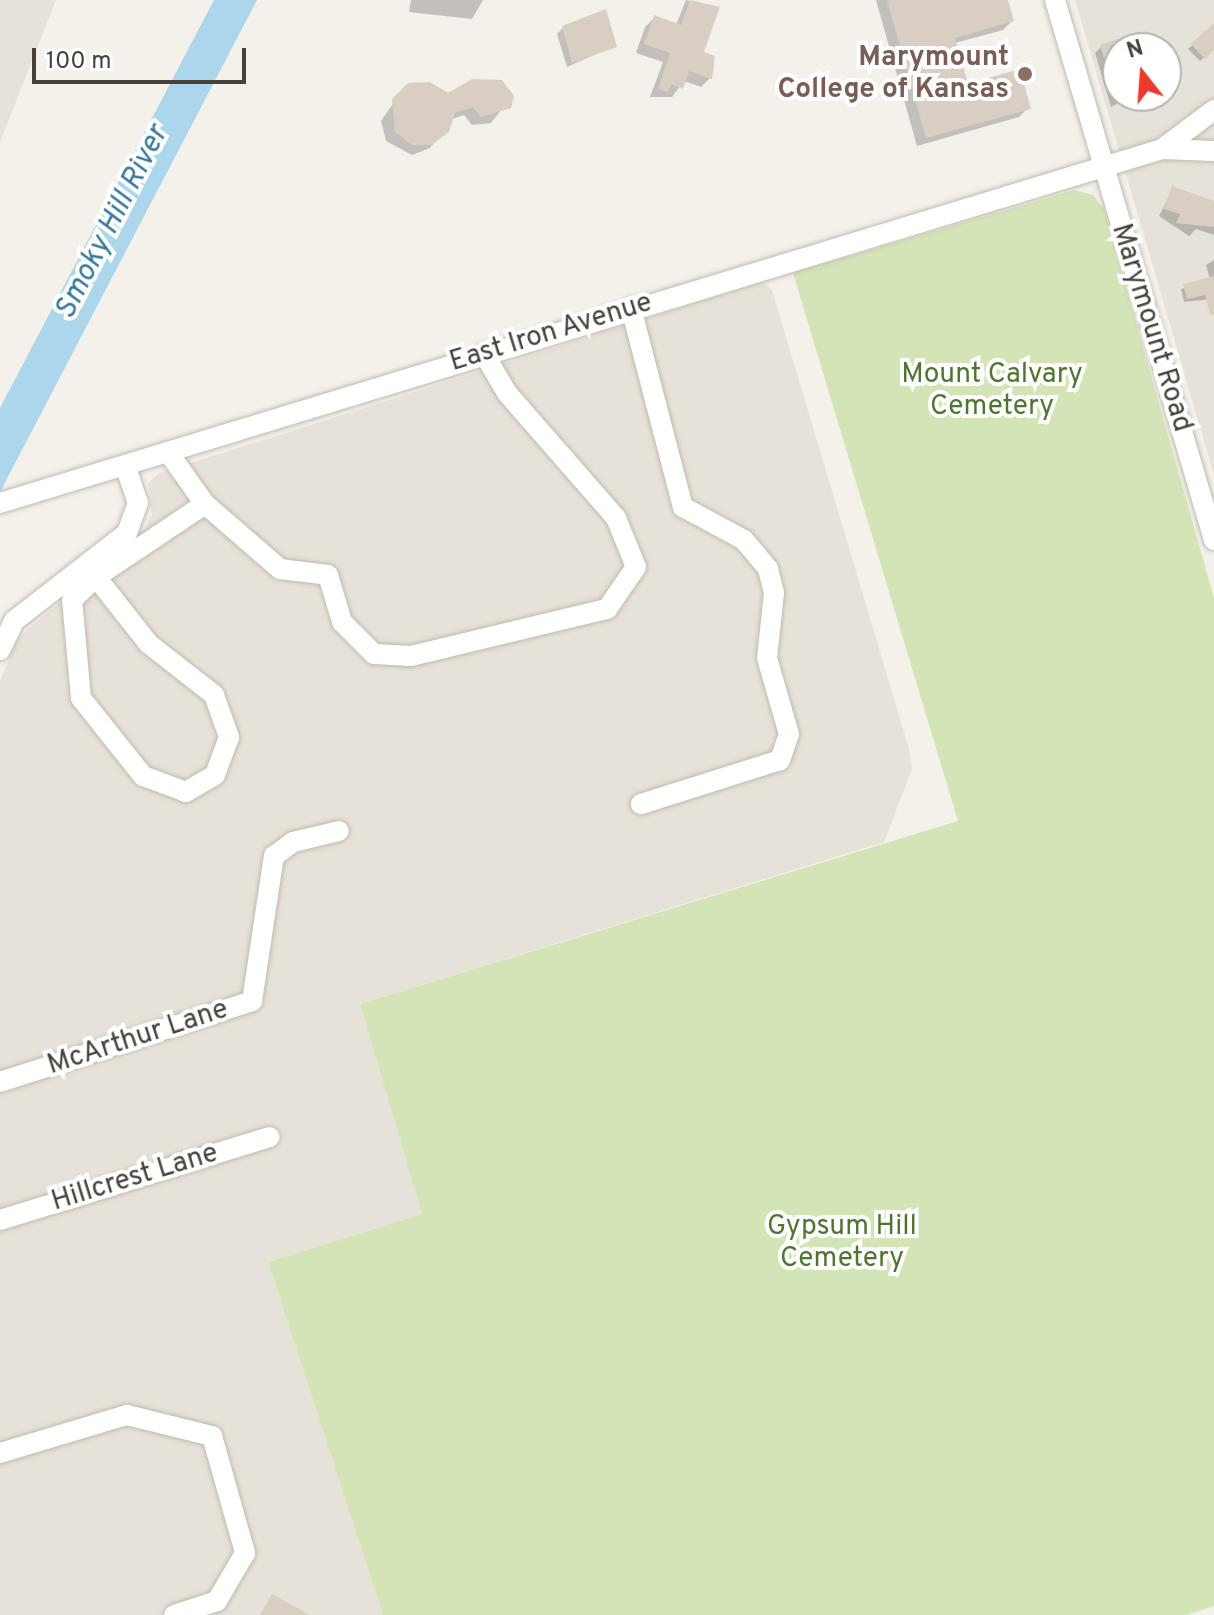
<!DOCTYPE html>
<style>
body{margin:0}
#map{position:relative;width:1214px;height:1615px;overflow:hidden;background:#f4f0ea;font-family:Overpass,sans-serif}
div>[style]{position:absolute}
.residential>*{inset:0;background:#e7e2d9}
.green>*{inset:0;background:#d3e5b7}
.water>*{inset:0;background:#acd6eb}
.shadow>*{inset:0;background:#0003}
.building>*{inset:0;background:#d8cec4}
.roads{filter:drop-shadow(0 0 2px #c2bab0) drop-shadow(0 0 2px #c2bab0)}
.minor>*{height:20px;margin:-10px;padding:0 10px;transform-origin:10px;border-radius:10px;background:#fff}
.dots>*{width:22px;height:22px;translate:-50% -50%;box-sizing:border-box;border:4px solid #fff;border-radius:50%}
span{translate:-50% -50%;white-space:nowrap;text-align:center;line-height:1.15;-webkit-text-stroke:8px #fff;paint-order:stroke}
.education-label{font-size:28px;color:#785e54;font-weight:700}
.right{translate:-100% -50%;text-align:right}
.street-label{font-size:28px;color:#474139}
.park-label{font-size:28px;color:#4f7630}
.water-label{font-size:30px;color:#35789c;font-style:italic}
.north{position:absolute;left:1102px;top:32px;width:80px;height:80px;box-sizing:border-box;background:#fff;border:2px solid #b5b3b0;border-radius:50%;rotate:343deg;font-size:22px;font-weight:700;line-height:32px;text-align:center;color:#474139}
.north::after{content:'';display:block;margin:auto;width:28px;height:36px;background:#ea3a2c;clip-path:polygon(50% 0,100% 100%,50% 72%,0 100%)}
.scale{position:absolute;left:32px;top:48px;width:214px;height:36px;box-sizing:border-box;border:4px solid #474139;border-top:0;padding-left:10px;font-size:24px;line-height:28px;white-space:nowrap;color:#474139;-webkit-text-stroke:6px #fff;paint-order:stroke}
</style>
<div id="map">
<div class="residential">
<div style="clip-path:polygon(0 0,56px 0,0 142px)"></div>
<div style="clip-path:polygon(evenodd,1075px 0,1214px 0,1214px 475px,1075px 0,1118px 48px,1166px 48px,1166px 96px,1118px 96px,1118px 48px)"></div>
<div style="clip-path:polygon(762px 282px,772px 290px,909px 749px,912px 769px,884px 842px,360px 1004px,422px 1214px,268px 1262px,383px 1615px,0 1615px,0 681px,18px 638px,145px 529px,152px 515px,148px 483px,159px 473px)"></div>
</div>
<div class="green">
<div style="clip-path:polygon(1074px 190px,1093px 195px,1104px 209px,1214px 598px,1214px 1606px,1187px 1615px,383px 1615px,268px 1262px,422px 1214px,360px 1004px,958px 821px,793px 273px)"></div>
</div>
<div class="water">
<div style="clip-path:polygon(214px 0,257px 0,0 492px,0 408px)"></div>
</div>
<div class="shadow">
<div style="clip-path:polygon(411px 0,483px 0,472px 19px,409px 12px)"></div>
<div style="clip-path:polygon(686px 0,717px 8px,701px 53px,713px 57px,710px 78px,701px 87px,684px 81px,672px 97px,650px 97px,663px 62px,636px 53px,645px 27px,655px 17px,676px 25px)"></div>
<div style="clip-path:polygon(876px 0,1006px 0,1012px 21px,1003px 30px,955px 43px,967px 87px,1028px 108px,1019px 117px,917px 146px)"></div>
<div style="clip-path:polygon(1214px 26px,1214px 48px,1200px 61px,1188px 49px)"></div>
<div style="clip-path:polygon(563px 28px,614px 46px,567px 67px,557px 34px)"></div>
<div style="clip-path:polygon(1102px 46px,1118px 52px,1118px 96px,1130px 97px,1111px 107px,1095px 53px)"></div>
<div style="clip-path:polygon(399px 95px,448px 96px,512px 96px,491px 123px,472px 125px,464px 115px,449px 120px,430px 148px,412px 155px,386px 141px,381px 121px)"></div>
<div style="clip-path:polygon(1173px 189px,1214px 203px,1214px 235px,1196px 229px,1189px 236px,1159px 216px)"></div>
<div style="clip-path:polygon(1214px 260px,1214px 299px,1184px 302px,1181px 289px,1210px 279px,1206px 265px)"></div>
</div>
<div class="building">
<div style="clip-path:polygon(690px 0,720px 7px,704px 52px,715px 56px,712px 79px,689px 71px,683px 89px,671px 84px,668px 92px,658px 89px,670px 53px,644px 44px,654px 15px,681px 25px)"></div>
<div style="clip-path:polygon(887px 0,1008px 0,1014px 21px,955px 38px,968px 84px,1020px 69px,1031px 109px,926px 138px)"></div>
<div style="clip-path:polygon(606px 9px,617px 47px,572px 63px,562px 26px)"></div>
<div style="clip-path:polygon(1214px 23px,1214px 50px,1205px 59px,1191px 44px)"></div>
<div style="clip-path:polygon(1118px 39px,1118px 93px,1115px 94px,1100px 45px)"></div>
<div style="clip-path:polygon(472px 79px,502px 80px,514px 96px,511px 108px,481px 117px,473px 107px,455px 113px,449px 132px,432px 145px,412px 145px,395px 132px,392px 99px,408px 83px,430px 82px,448px 93px)"></div>
<div style="clip-path:polygon(1172px 186px,1214px 201px,1214px 227px,1176px 223px,1180px 214px,1164px 209px)"></div>
<div style="clip-path:polygon(1214px 276px,1214px 315px,1210px 315px,1205px 295px,1187px 299px,1183px 284px)"></div>
<div style="clip-path:polygon(272px 1594px,310px 1615px,260px 1615px)"></div>
</div>
<div class="roads">
<div class="minor">
<div style="left:1055px;top:0;width:563px;rotate:73.59deg"></div>
<div style="left:1162px;top:149px;width:52px;rotate:2.2deg"></div>
<div style="left:631px;top:308px;width:206px;rotate:75.4deg"></div>
<div style="left:683px;top:507px;width:69px;rotate:28.4deg"></div>
<div style="left:744px;top:540px;width:38px;rotate:50deg"></div>
<div style="left:768px;top:569px;width:25px;rotate:76deg"></div>
<div style="left:774px;top:593px;width:65px;rotate:96.1deg"></div>
<div style="left:767px;top:658px;width:79px;rotate:73.9deg"></div>
<div style="left:789px;top:734px;width:28px;rotate:109deg"></div>
<div style="left:780px;top:760px;width:146px;rotate:162.4deg"></div>
<div style="left:168px;top:452px;width:64px;rotate:54.6deg"></div>
<div style="left:205px;top:504px;width:99px;rotate:40.9deg"></div>
<div style="left:280px;top:569px;width:48px;rotate:7.1deg"></div>
<div style="left:328px;top:575px;width:49px;rotate:73.4deg"></div>
<div style="left:342px;top:622px;width:45px;rotate:45deg"></div>
<div style="left:374px;top:654px;width:37px;rotate:3deg"></div>
<div style="left:411px;top:656px;width:202px;rotate:-13.5deg"></div>
<div style="left:607px;top:609px;width:51px;rotate:-55.4deg"></div>
<div style="left:636px;top:567px;width:53px;rotate:-112.2deg"></div>
<div style="left:616px;top:518px;width:166px;rotate:-131.1deg"></div>
<div style="left:507px;top:393px;width:45px;rotate:-120.5deg"></div>
<div style="left:0;top:503px;width:1215px;rotate:-16.94deg"></div>
<div style="left:1162px;top:149px;width:65px;rotate:-36.9deg"></div>
<div style="left:96px;top:577px;width:85px;rotate:51.7deg"></div>
<div style="left:149px;top:644px;width:83px;rotate:38.1deg"></div>
<div style="left:214px;top:695px;width:45px;rotate:70.3deg"></div>
<div style="left:229px;top:737px;width:40px;rotate:110.2deg"></div>
<div style="left:215px;top:775px;width:34px;rotate:150deg"></div>
<div style="left:186px;top:792px;width:46px;rotate:-159.6deg"></div>
<div style="left:143px;top:776px;width:100px;rotate:-128.5deg"></div>
<div style="left:81px;top:698px;width:98px;rotate:-95.2deg"></div>
<div style="left:72px;top:600px;width:33px;rotate:-44deg"></div>
<div style="left:96px;top:577px;width:131px;rotate:-33.8deg"></div>
<div style="left:0;top:650px;width:32px;rotate:-64deg"></div>
<div style="left:14px;top:621px;width:143px;rotate:-37.9deg"></div>
<div style="left:127px;top:533px;width:32px;rotate:-70deg"></div>
<div style="left:138px;top:503px;width:39px;rotate:-109deg"></div>
<div style="left:0;top:1082px;width:265px;rotate:-17.8deg"></div>
<div style="left:252px;top:1001px;width:147px;rotate:-81.4deg"></div>
<div style="left:274px;top:856px;width:24px;rotate:-36deg"></div>
<div style="left:293px;top:842px;width:47px;rotate:-13.4deg"></div>
<div style="left:0;top:1220px;width:282px;rotate:-17.1deg"></div>
<div style="left:0;top:1453px;width:133px;rotate:-16.7deg"></div>
<div style="left:127px;top:1415px;width:88px;rotate:13.9deg"></div>
<div style="left:212px;top:1436px;width:122px;rotate:74.2deg"></div>
<div style="left:245px;top:1553px;width:56px;rotate:120.3deg"></div>
<div style="left:217px;top:1601px;width:45px;rotate:162deg"></div>
</div>
</div>
<div class="dots">
<div style="left:1025px;top:74px;background:#8d6e63"></div>
</div>
<div class="education-label">
<span class="right" style="left:1009px;top:74px">Marymount<br>College of Kansas</span>
</div>
<div class="street-label">
<span style="left:1151px;top:328px;rotate:73deg">Marymount Road</span>
<span style="left:551px;top:333px;rotate:-17deg">East Iron Avenue</span>
<span style="left:138px;top:1038px;rotate:-18deg">McArthur Lane</span>
<span style="left:135px;top:1178px;rotate:-17deg">Hillcrest Lane</span>
</div>
<div class="park-label">
<span style="left:992px;top:391px">Mount Calvary<br>Cemetery</span>
<span style="left:842px;top:1243px">Gypsum Hill<br>Cemetery</span>
</div>
<div class="water-label">
<span style="left:113px;top:223px;rotate:-63deg">Smoky Hill River</span>
</div>
<div class="north">N</div>
<div class="scale">100 m</div>
</div>
